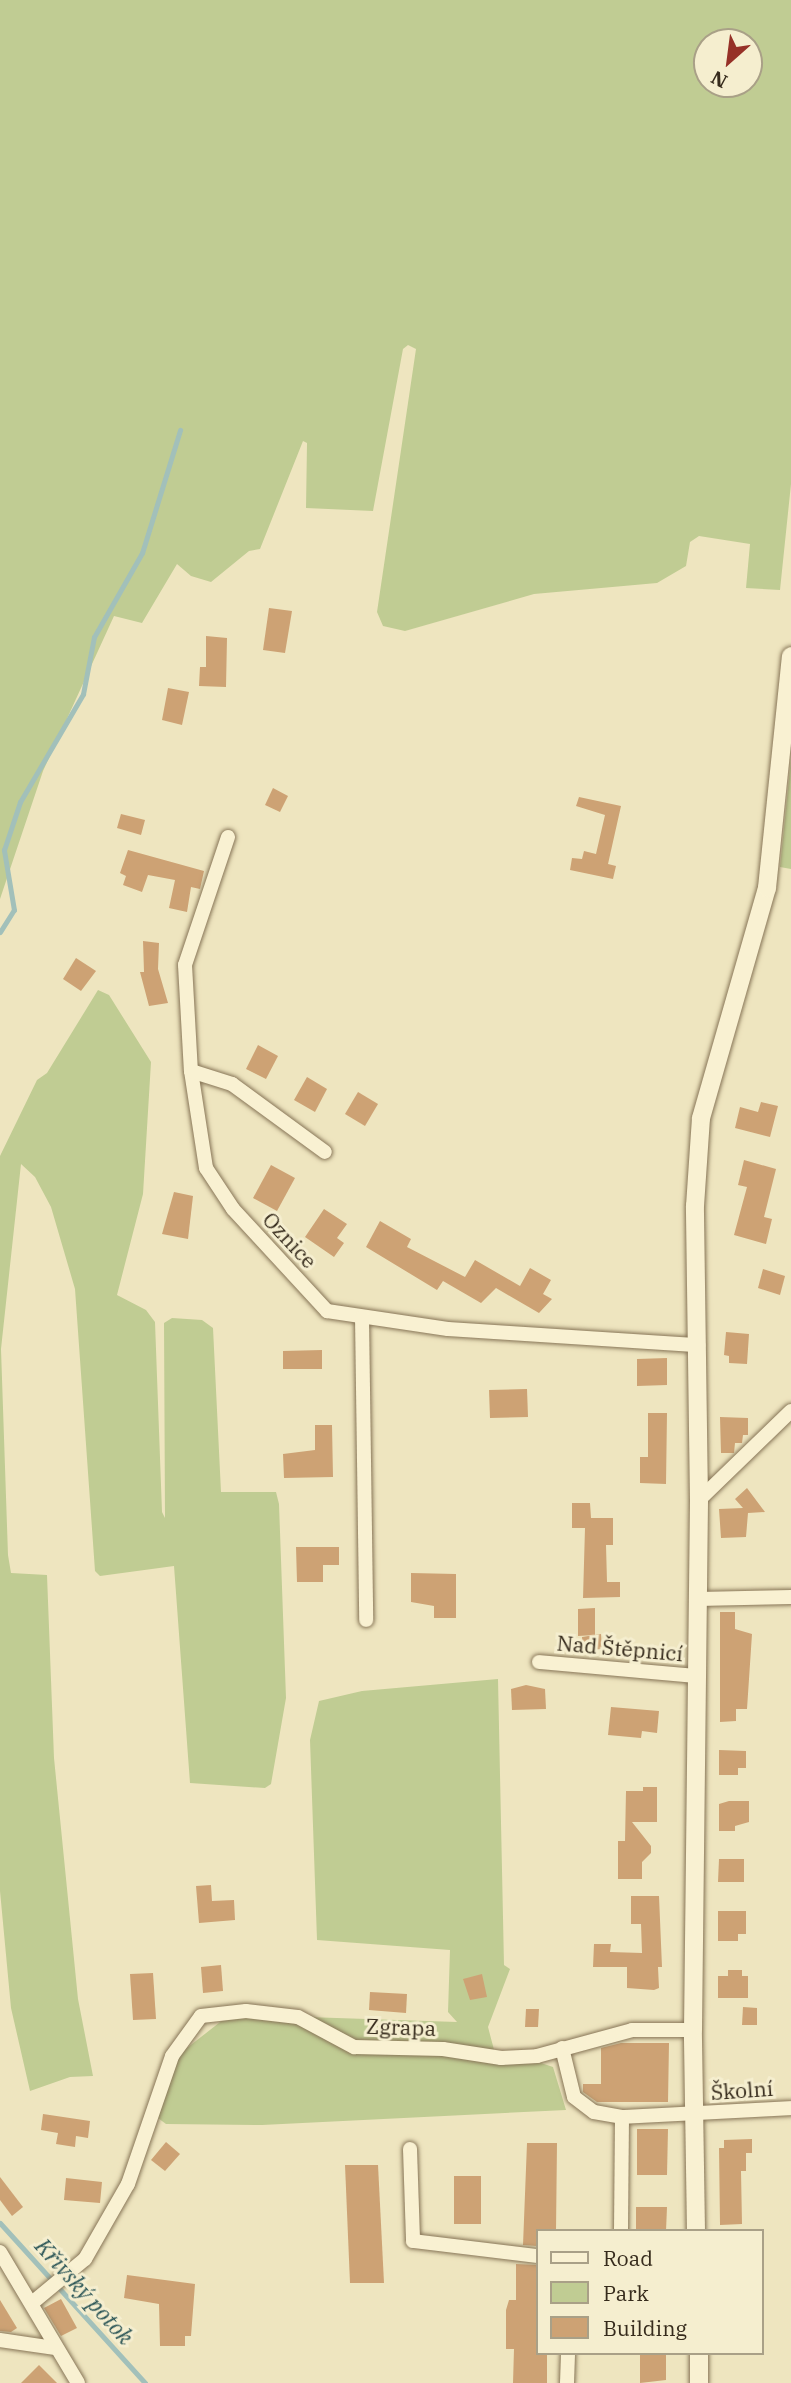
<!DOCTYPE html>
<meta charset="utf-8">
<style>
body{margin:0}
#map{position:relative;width:791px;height:2383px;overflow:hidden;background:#eee5bf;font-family:"IBM Plex Serif",serif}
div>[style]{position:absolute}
.green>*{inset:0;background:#c0cc93}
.stream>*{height:5px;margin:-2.5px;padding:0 2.5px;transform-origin:2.5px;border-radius:2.5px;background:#a2c0ba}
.building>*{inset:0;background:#cda274}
.roads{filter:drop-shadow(0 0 2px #877557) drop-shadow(0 0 2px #877557)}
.minor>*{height:14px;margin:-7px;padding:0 7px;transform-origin:7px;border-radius:7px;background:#f9f1d2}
.tertiary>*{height:18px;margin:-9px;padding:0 9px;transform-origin:9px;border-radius:9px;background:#f9f1d2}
span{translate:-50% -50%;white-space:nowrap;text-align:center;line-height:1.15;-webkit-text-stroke:6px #f5eecf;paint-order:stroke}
.street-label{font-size:21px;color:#362b1c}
.water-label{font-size:23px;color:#2b5556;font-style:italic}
.legend{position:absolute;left:536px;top:2229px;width:228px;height:126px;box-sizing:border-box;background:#f5eecf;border:2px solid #a9a087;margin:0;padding:9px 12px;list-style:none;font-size:21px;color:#362b1c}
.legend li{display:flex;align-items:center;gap:14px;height:35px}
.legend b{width:35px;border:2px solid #a9a087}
.north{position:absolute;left:693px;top:28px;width:70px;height:70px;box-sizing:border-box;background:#f5eecf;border:2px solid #a9a087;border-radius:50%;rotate:208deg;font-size:19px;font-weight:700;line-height:28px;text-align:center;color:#362b1c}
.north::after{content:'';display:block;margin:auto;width:24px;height:32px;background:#963127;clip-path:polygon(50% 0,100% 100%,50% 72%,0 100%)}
</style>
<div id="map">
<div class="green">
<div style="clip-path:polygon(evenodd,0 0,791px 0,791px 484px,780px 590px,746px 588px,750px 544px,699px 536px,690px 542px,686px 566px,657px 583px,534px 594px,405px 631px,383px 626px,377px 612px,416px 349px,408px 345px,403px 349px,373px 511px,306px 508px,307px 443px,303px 441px,260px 549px,249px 551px,211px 582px,191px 576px,177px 564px,142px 623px,114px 616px,43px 771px,0 899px,0 0,707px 42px,749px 42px,749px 84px,707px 84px,707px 42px)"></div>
<div style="clip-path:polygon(791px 759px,791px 869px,780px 867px)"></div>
<div style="clip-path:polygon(98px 990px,109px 995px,151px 1062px,143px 1194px,117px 1295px,146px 1310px,155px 1322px,162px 1512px,165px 1518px,164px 1323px,172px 1318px,202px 1320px,213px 1328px,221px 1492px,276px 1492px,279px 1504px,286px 1698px,271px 1784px,265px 1788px,190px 1783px,174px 1566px,100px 1576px,95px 1571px,75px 1289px,51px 1207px,35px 1177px,21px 1164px,1px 1349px,8px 1555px,11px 1573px,47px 1575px,54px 1758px,78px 1999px,93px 2076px,70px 2077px,30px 2091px,11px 2008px,0 1891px,0 1156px,37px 1080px,47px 1073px)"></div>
<div style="clip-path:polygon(498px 1679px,504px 1965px,510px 1969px,488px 2027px,498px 2065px,541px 2063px,553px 2067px,566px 2110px,262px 2125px,166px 2124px,158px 2118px,178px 2055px,224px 2019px,250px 2015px,457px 2022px,448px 2012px,450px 1950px,317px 1940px,310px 1740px,319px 1701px,362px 1691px)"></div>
</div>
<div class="stream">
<div style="left:0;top:932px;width:26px;rotate:-58deg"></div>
<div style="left:14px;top:910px;width:61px;rotate:-99.5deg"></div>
<div style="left:4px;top:850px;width:51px;rotate:-71.6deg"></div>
<div style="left:20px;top:802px;width:125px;rotate:-59.7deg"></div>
<div style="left:83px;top:694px;width:58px;rotate:-79.1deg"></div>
<div style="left:94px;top:637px;width:97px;rotate:-60.3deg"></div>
<div style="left:142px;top:553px;width:129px;rotate:-72.8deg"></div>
<div style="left:0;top:2223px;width:216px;rotate:47.8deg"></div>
</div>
<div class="building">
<div style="clip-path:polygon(269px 608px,292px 611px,285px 653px,263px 650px)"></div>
<div style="clip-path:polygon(206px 636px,227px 638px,226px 687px,199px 686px,200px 667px,206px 667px)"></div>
<div style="clip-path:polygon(168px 688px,189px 692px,182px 725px,162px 720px)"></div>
<div style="clip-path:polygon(273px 788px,288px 796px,280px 812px,265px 805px)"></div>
<div style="clip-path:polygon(579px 797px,621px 806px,608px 864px,616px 866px,613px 879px,570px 870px,572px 858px,582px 859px,584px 851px,596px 854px,605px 815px,576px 806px)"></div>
<div style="clip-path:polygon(121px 814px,145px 820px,141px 835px,117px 828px)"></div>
<div style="clip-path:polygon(128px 850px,204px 871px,200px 889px,191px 887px,187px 912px,169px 908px,175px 880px,148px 875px,142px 892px,123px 885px,126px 876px,120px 873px)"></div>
<div style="clip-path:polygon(143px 941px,159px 943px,158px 969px,168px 1003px,149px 1006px,140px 972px,144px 972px)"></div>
<div style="clip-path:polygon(76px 958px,96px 971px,81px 991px,63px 979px)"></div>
<div style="clip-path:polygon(258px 1045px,278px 1056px,266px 1079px,246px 1069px)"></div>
<div style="clip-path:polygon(307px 1077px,327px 1089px,315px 1112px,294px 1100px)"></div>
<div style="clip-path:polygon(358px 1092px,378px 1104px,365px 1126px,345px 1114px)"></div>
<div style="clip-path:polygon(761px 1102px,778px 1106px,770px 1137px,735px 1128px,740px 1107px,758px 1112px)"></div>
<div style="clip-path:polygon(744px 1160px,776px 1169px,764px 1217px,772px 1219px,766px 1244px,734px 1235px,747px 1187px,738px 1185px)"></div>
<div style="clip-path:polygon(271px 1165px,295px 1178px,277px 1211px,253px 1198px)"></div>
<div style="clip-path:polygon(174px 1192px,193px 1196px,188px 1239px,162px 1234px)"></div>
<div style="clip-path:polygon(324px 1209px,347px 1224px,337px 1238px,344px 1243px,334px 1257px,305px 1237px)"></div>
<div style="clip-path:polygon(380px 1221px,411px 1239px,407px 1247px,465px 1277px,475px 1260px,520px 1286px,530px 1268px,551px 1280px,543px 1294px,552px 1299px,539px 1313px,496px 1288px,481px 1303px,443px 1281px,437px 1290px,366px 1247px)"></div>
<div style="clip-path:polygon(763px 1269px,785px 1276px,780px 1295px,758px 1288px)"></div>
<div style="clip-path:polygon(726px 1332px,749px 1334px,747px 1364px,729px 1363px,729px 1356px,724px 1355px)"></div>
<div style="clip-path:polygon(322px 1350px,322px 1369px,283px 1369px,283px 1351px)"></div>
<div style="clip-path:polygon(667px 1358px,667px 1385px,637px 1386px,637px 1359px)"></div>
<div style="clip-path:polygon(527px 1389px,528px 1417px,490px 1418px,489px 1390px)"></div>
<div style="clip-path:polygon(648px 1413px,667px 1413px,666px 1484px,640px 1483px,640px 1457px,648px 1457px)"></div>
<div style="clip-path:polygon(720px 1417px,748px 1418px,748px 1435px,743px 1435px,742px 1443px,735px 1443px,734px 1453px,721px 1453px)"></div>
<div style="clip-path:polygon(315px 1425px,332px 1425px,333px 1477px,284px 1478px,283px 1454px,315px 1450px)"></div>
<div style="clip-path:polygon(747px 1488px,765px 1512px,748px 1513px,746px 1537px,721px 1538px,719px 1509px,743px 1508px,735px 1499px)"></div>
<div style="clip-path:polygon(572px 1503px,590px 1503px,591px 1518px,613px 1518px,613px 1545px,606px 1545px,607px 1582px,620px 1582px,620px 1597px,583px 1598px,585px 1528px,572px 1528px)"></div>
<div style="clip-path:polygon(296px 1547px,339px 1547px,339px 1565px,323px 1565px,323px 1582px,297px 1582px)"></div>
<div style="clip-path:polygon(411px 1573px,456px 1574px,456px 1618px,434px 1618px,434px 1606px,411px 1602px)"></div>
<div style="clip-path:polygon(595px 1608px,595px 1635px,578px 1636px,578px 1609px)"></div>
<div style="clip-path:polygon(720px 1612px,735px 1612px,735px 1629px,752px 1634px,747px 1709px,736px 1709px,736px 1721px,720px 1722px)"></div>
<div style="clip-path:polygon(601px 1634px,602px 1649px,583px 1650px,582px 1637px)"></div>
<div style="clip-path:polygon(526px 1685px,545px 1689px,546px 1709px,512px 1710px,511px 1689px)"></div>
<div style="clip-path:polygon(611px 1707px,659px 1711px,657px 1733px,642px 1731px,641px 1738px,608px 1735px)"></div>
<div style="clip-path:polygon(719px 1750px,746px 1751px,746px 1768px,738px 1768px,738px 1775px,719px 1775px)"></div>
<div style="clip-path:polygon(643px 1787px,657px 1787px,657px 1822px,632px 1822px,651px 1846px,651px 1853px,642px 1862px,642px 1879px,618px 1879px,618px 1841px,625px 1841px,626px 1791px,643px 1791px)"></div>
<div style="clip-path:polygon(729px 1801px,749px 1801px,749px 1822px,735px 1826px,735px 1831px,719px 1831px,719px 1804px)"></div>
<div style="clip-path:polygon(719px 1859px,744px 1859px,744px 1882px,718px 1882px)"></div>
<div style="clip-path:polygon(211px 1885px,212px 1901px,234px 1900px,235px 1920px,199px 1923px,196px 1886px)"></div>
<div style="clip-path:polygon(631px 1896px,659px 1896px,662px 1967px,658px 1967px,659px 1988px,654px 1990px,627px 1988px,627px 1967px,593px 1967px,594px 1944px,611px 1944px,610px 1952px,642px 1953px,641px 1924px,631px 1924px)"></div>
<div style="clip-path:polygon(718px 1911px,746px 1911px,746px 1934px,738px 1934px,738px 1941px,718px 1941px)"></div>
<div style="clip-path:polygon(221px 1965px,223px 1991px,203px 1993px,201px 1967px)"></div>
<div style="clip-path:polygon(728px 1970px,742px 1970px,742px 1976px,748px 1976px,748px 1998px,718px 1998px,718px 1976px,728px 1976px)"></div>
<div style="clip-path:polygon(153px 1973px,156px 2019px,133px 2020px,130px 1974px)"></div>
<div style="clip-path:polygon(482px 1974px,487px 1997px,470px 2000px,463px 1979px)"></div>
<div style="clip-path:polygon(370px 1992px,407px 1994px,406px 2013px,369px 2010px)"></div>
<div style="clip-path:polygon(743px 2007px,757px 2008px,757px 2025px,742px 2025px)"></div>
<div style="clip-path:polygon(526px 2009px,539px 2009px,538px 2027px,525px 2027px)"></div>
<div style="clip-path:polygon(621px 2043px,669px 2043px,668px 2102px,597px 2102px,583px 2092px,583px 2084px,601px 2084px,601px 2048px)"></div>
<div style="clip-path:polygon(43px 2114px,90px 2121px,88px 2138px,76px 2136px,75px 2147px,56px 2144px,58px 2133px,41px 2130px)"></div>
<div style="clip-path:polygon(637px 2129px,668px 2129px,667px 2175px,637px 2175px)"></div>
<div style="clip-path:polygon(752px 2139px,752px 2153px,746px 2153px,746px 2171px,741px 2171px,742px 2224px,720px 2225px,719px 2148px,724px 2148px,724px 2140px)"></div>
<div style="clip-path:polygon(166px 2142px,180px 2154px,165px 2171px,151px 2160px)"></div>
<div style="clip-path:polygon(527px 2143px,557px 2143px,556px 2231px,537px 2231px,537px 2246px,523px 2245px)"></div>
<div style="clip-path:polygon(345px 2165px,378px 2165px,384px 2283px,350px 2283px)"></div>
<div style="clip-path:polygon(454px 2176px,481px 2176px,481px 2224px,454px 2224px)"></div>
<div style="clip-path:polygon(0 2177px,23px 2207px,12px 2216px,0 2200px)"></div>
<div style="clip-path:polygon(66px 2178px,102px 2182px,100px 2203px,64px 2200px)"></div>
<div style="clip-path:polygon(636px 2207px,667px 2207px,666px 2231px,636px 2231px)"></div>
<div style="clip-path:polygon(516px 2264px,537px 2265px,537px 2353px,547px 2353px,547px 2383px,513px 2383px,514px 2349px,506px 2349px,506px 2310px,509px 2300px,516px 2300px)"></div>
<div style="clip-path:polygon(127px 2275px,195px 2284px,191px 2336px,185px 2336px,185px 2346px,160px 2346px,159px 2304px,124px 2298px)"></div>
<div style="clip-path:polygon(61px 2299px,77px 2328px,61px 2336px,44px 2308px)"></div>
<div style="clip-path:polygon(0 2300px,17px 2328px,11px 2332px,0 2331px)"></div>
<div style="clip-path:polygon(640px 2354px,666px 2355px,666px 2380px,640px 2383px)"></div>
<div style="clip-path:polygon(39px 2365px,57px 2383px,21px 2383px)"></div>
</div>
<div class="roads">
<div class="minor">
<div style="left:228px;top:837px;width:135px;rotate:108.6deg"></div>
<div style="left:185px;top:965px;width:106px;rotate:86.8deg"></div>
<div style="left:191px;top:1071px;width:98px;rotate:81.2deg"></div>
<div style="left:206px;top:1168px;width:49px;rotate:56.6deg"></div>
<div style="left:233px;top:1209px;width:139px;rotate:47.3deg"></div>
<div style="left:327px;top:1311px;width:122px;rotate:8.5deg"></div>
<div style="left:448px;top:1329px;width:251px;rotate:3.7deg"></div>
<div style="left:191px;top:1071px;width:43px;rotate:17.6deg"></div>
<div style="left:232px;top:1084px;width:115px;rotate:36.2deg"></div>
<div style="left:362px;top:1317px;width:303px;rotate:89.2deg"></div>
<div style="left:699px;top:1500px;width:128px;rotate:-44.1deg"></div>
<div style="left:698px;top:1599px;width:93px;rotate:-1.2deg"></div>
<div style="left:539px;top:1662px;width:159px;rotate:5.1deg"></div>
<div style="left:562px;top:2048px;width:50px;rotate:76.2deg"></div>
<div style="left:574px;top:2097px;width:25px;rotate:37deg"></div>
<div style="left:594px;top:2112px;width:28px;rotate:10deg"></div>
<div style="left:622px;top:2117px;width:169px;rotate:-3deg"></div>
<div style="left:410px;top:2149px;width:92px;rotate:88.1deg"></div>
<div style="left:413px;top:2241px;width:125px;rotate:6.9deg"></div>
<div style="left:621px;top:2231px;width:114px;rotate:-89.5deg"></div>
<div style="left:0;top:2252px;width:152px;rotate:59.2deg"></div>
<div style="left:32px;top:2303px;width:69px;rotate:-39.7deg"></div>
<div style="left:85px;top:2259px;width:86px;rotate:-60.2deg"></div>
<div style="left:128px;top:2184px;width:135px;rotate:-71deg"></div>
<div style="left:172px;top:2056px;width:49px;rotate:-54.1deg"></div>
<div style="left:201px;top:2016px;width:45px;rotate:-6.3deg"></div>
<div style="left:246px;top:2011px;width:52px;rotate:6.6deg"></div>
<div style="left:298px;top:2017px;width:64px;rotate:28.2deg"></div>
<div style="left:354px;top:2047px;width:89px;rotate:1.3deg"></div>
<div style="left:443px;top:2049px;width:59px;rotate:8.8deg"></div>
<div style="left:501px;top:2058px;width:36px;rotate:-3deg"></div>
<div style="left:537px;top:2056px;width:98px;rotate:-15.3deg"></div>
<div style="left:632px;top:2030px;width:61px"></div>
<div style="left:0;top:2340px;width:56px;rotate:8.3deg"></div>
<div style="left:567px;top:2383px;width:30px;rotate:-88deg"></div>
</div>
<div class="tertiary">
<div style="left:696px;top:2231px;width:201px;rotate:-90.9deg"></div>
<div style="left:693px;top:2030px;width:530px;rotate:-89.35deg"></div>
<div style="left:699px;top:1500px;width:294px;rotate:-90.8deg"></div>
<div style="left:695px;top:1206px;width:88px;rotate:-86.1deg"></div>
<div style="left:701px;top:1118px;width:239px;rotate:-74deg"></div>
<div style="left:767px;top:888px;width:233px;rotate:-84.1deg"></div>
<div style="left:699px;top:2353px;width:30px;rotate:90deg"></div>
</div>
</div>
<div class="street-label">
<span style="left:290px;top:1240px;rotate:47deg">Oznice</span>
<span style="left:620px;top:1648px;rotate:5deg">Nad Štěpnicí</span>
<span style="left:401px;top:2027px;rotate:2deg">Zgrapa</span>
<span style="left:742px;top:2090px;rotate:-4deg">Školní</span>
</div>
<div class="water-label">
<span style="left:85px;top:2291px;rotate:48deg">Křivský potok</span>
</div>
<ul class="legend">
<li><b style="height:9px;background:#f9f1d2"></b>Road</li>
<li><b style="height:19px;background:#c0cc93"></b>Park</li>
<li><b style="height:19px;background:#cda274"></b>Building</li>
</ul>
<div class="north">N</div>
</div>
